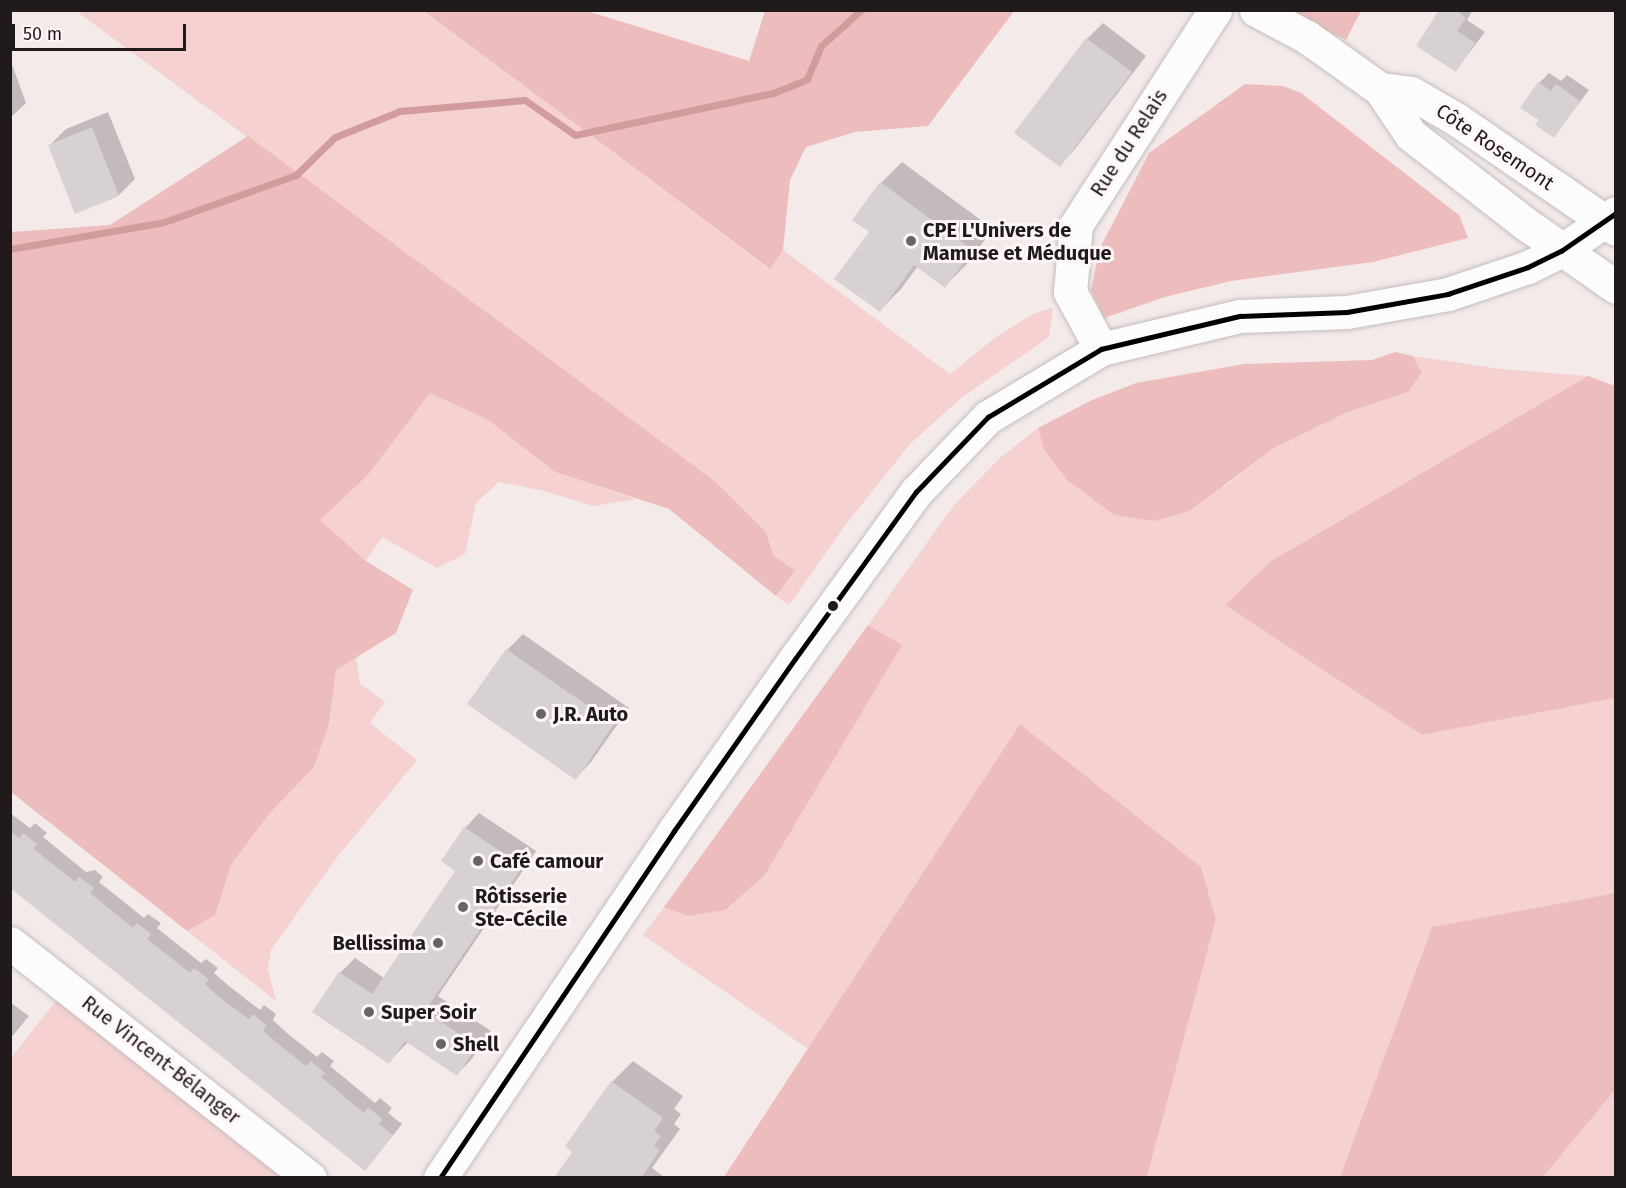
<!DOCTYPE html>
<meta charset="utf-8">
<style>
body{margin:0}
#map{position:relative;width:1626px;height:1188px;overflow:hidden;background:#f4eaea;font-family:"Fira Sans",sans-serif}
div>[style]{position:absolute}
.green>*{inset:0;background:#f5d1d1}
.forest>*{inset:0;background:#edbdbd}
.shadow>*{inset:0;background:#0003}
.stream>*{height:7px;margin:-3.5px;padding:0 3.5px;transform-origin:3.5px;border-radius:3.5px;background:#d29b9c}
.building>*{inset:0;background:#d8d1d1}
.roads{filter:drop-shadow(0 0 2px #c5bdbd) drop-shadow(0 0 2px #c5bdbd)}
.minor>*{height:33px;margin:-16.5px;padding:0 16.5px;transform-origin:16.5px;border-radius:16.5px;background:#fdfcfc}
.major>*{height:33px;margin:-16.5px;padding:0 16.5px;transform-origin:16.5px;border-radius:16.5px;background:#fdfcfc}
.bus-1>*{height:4.5px;margin:-2.25px;padding:0 2.25px;transform-origin:2.25px;border-radius:2.25px;background:#000}
.dots>*{width:16px;height:16px;translate:-50% -50%;box-sizing:border-box;border:3px solid #fef6f6;border-radius:50%}
span{translate:-50% -50%;white-space:nowrap;text-align:center;line-height:1.15;-webkit-text-stroke:6px #fef6f6;paint-order:stroke}
.street-label{font-size:20px;color:#201a1a}
.poi-label{font-size:20px;color:#201a1a;font-weight:700}
.left{translate:0 -50%;text-align:left}
.right{translate:-100% -50%;text-align:right}
.frame{position:absolute;inset:0;border:12px solid #201a1a;pointer-events:none}
.scale{position:absolute;left:12px;top:24px;width:174px;height:27px;box-sizing:border-box;border:3px solid #201a1a;border-top:0;padding-left:8px;font-size:18px;line-height:21px;white-space:nowrap;color:#201a1a;-webkit-text-stroke:4px #fef6f6;paint-order:stroke}
</style>
<div id="map">
<div class="green">
<div style="clip-path:polygon(76px 11px,424px 11px,769px 269px,783px 250px,950px 374px,996px 337px,1031px 315px,1053px 307px,1049px 337px,961px 398px,910px 444px,847px 523px,789px 605px,776px 596px,795px 570px,774px 556px,765px 531px,716px 482px)"></div>
<div style="clip-path:polygon(1413px 356px,1501px 369px,1588px 376px,1271px 561px,1422px 735px,1615px 698px,1615px 893px,1432px 927px,1340px 1177px,1147px 1177px,1216px 919px,1201px 867px,1020px 724px,808px 1049px,643px 935px,664px 907px,687px 916px,902px 645px,868px 625px,954px 505px,1000px 458px,1038px 428px,1045px 450px,1068px 481px,1114px 515px,1225px 486px,1276px 447px,1348px 412px,1408px 392px,1422px 373px)"></div>
<div style="clip-path:polygon(430px 393px,488px 420px,555px 472px,636px 499px,594px 506px,540px 490px,499px 482px,476px 503px,465px 554px,437px 568px,382px 537px,366px 561px,319px 520px,368px 475px)"></div>
<div style="clip-path:polygon(356px 657px,360px 684px,385px 702px,370px 723px,417px 760px,334px 861px,271px 950px,268px 969px,276px 1001px,187px 931px,215px 914px,231px 865px,270px 813px,314px 767px,329px 724px,336px 670px)"></div>
<div style="clip-path:polygon(67px 987px,310px 1177px,11px 1177px,10px 1059px)"></div>
<div style="clip-path:polygon(1615px 1090px,1615px 1177px,1543px 1177px)"></div>
</div>
<div class="forest">
<div style="clip-path:polygon(424px 11px,587px 11px,749px 61px,765px 11px,1014px 11px,928px 126px,855px 132px,806px 147px,790px 180px,783px 250px,770px 269px)"></div>
<div style="clip-path:polygon(1288px 11px,1361px 11px,1346px 40px)"></div>
<div style="clip-path:polygon(1245px 84px,1283px 86px,1301px 93px,1459px 215px,1468px 238px,1373px 262px,1231px 281px,1165px 297px,1104px 318px,1091px 290px,1100px 248px,1149px 153px)"></div>
<div style="clip-path:polygon(248px 136px,716px 482px,765px 531px,774px 556px,795px 570px,776px 596px,669px 509px,555px 472px,488px 420px,430px 393px,368px 475px,320px 520px,366px 561px,413px 590px,396px 633px,336px 670px,329px 724px,314px 767px,270px 813px,231px 865px,215px 915px,187px 931px,11px 792px,11px 232px,110px 225px)"></div>
<div style="clip-path:polygon(1395px 352px,1413px 356px,1422px 373px,1408px 392px,1348px 412px,1276px 447px,1189px 511px,1154px 521px,1114px 515px,1068px 481px,1044px 450px,1038px 428px,1092px 400px,1136px 383px,1244px 364px,1372px 360px)"></div>
<div style="clip-path:polygon(1588px 376px,1615px 386px,1615px 698px,1422px 735px,1225px 605px,1271px 561px)"></div>
<div style="clip-path:polygon(868px 625px,902px 645px,764px 876px,725px 910px,687px 916px,664px 907px)"></div>
<div style="clip-path:polygon(1020px 724px,1201px 867px,1216px 919px,1147px 1177px,724px 1177px)"></div>
<div style="clip-path:polygon(1615px 893px,1615px 1090px,1543px 1177px,1340px 1177px,1432px 927px)"></div>
</div>
<div class="shadow">
<div style="clip-path:polygon(1441px 10px,1473px 10px,1467px 20px,1485px 32px,1456px 70px)"></div>
<div style="clip-path:polygon(1103px 23px,1146px 56px,1075px 149px,1060px 165px,1087px 39px)"></div>
<div style="clip-path:polygon(10px 59px,26px 103px,10px 118px)"></div>
<div style="clip-path:polygon(1549px 73px,1561px 81px,1567px 75px,1589px 90px,1554px 136px,1541px 120px,1539px 83px)"></div>
<div style="clip-path:polygon(108px 112px,135px 179px,119px 195px,76px 212px,50px 145px,66px 129px)"></div>
<div style="clip-path:polygon(902px 162px,993px 229px,966px 265px,945px 286px,918px 266px,901px 289px,880px 310px,871px 231px,854px 220px,881px 183px)"></div>
<div style="clip-path:polygon(523px 634px,629px 708px,591px 762px,576px 778px,507px 650px)"></div>
<div style="clip-path:polygon(10px 813px,30px 828px,35px 823px,47px 833px,43px 837px,86px 872px,95px 870px,103px 877px,99px 882px,144px 918px,148px 914px,161px 923px,157px 928px,201px 963px,206px 959px,218px 968px,214px 973px,229px 986px,260px 1010px,264px 1005px,276px 1014px,273px 1020px,287px 1033px,317px 1057px,322px 1052px,334px 1061px,330px 1066px,375px 1103px,380px 1098px,392px 1108px,388px 1113px,402px 1124px,375px 1158px,365px 1169px,10px 887px)"></div>
<div style="clip-path:polygon(479px 813px,536px 851px,438px 996px,491px 1031px,471px 1060px,457px 1074px,408px 1042px,389px 1062px,314px 1012px,340px 973px,355px 958px,384px 978px,457px 870px,465px 828px)"></div>
<div style="clip-path:polygon(10px 1002px,29px 1016px,10px 1039px)"></div>
<div style="clip-path:polygon(633px 1061px,683px 1096px,674px 1109px,681px 1114px,674px 1124px,680px 1129px,652px 1168px,666px 1178px,556px 1178px,575px 1151px,612px 1082px)"></div>
</div>
<div class="stream">
<div style="left:10px;top:249px;width:156px;rotate:-9.9deg"></div>
<div style="left:164px;top:222px;width:140px;rotate:-19.6deg"></div>
<div style="left:296px;top:175px;width:54px;rotate:-44.3deg"></div>
<div style="left:335px;top:137px;width:70px;rotate:-21.8deg"></div>
<div style="left:400px;top:111px;width:125px;rotate:-5deg"></div>
<div style="left:525px;top:100px;width:61px;rotate:35deg"></div>
<div style="left:575px;top:135px;width:202px;rotate:-12deg"></div>
<div style="left:773px;top:93px;width:37px;rotate:-22deg"></div>
<div style="left:807px;top:79px;width:36px;rotate:-67deg"></div>
<div style="left:821px;top:46px;width:54px;rotate:-42deg"></div>
</div>
<div class="building">
<div style="clip-path:polygon(1439px 10px,1456px 10px,1466px 18px,1457px 31px,1475px 43px,1456px 72px,1416px 46px)"></div>
<div style="clip-path:polygon(1086px 38px,1132px 72px,1060px 167px,1014px 133px)"></div>
<div style="clip-path:polygon(1538px 82px,1551px 91px,1556px 84px,1580px 101px,1554px 138px,1535px 125px,1539px 120px,1520px 108px)"></div>
<div style="clip-path:polygon(92px 127px,119px 196px,75px 214px,48px 145px)"></div>
<div style="clip-path:polygon(880px 182px,973px 250px,945px 288px,914px 265px,880px 312px,834px 279px,869px 232px,852px 220px)"></div>
<div style="clip-path:polygon(506px 649px,614px 724px,576px 780px,467px 704px)"></div>
<div style="clip-path:polygon(464px 827px,523px 866px,425px 1011px,477px 1046px,457px 1076px,405px 1041px,389px 1064px,312px 1012px,339px 972px,372px 994px,455px 871px,441px 861px)"></div>
<div style="clip-path:polygon(10px 831px,19px 838px,23px 833px,37px 844px,34px 849px,75px 882px,79px 877px,94px 888px,90px 893px,133px 928px,137px 923px,151px 934px,147px 939px,190px 973px,194px 968px,209px 979px,205px 984px,219px 997px,249px 1019px,253px 1014px,267px 1026px,263px 1031px,277px 1043px,306px 1066px,311px 1061px,325px 1073px,321px 1077px,364px 1113px,368px 1107px,382px 1119px,379px 1124px,393px 1135px,365px 1171px,10px 888px)"></div>
<div style="clip-path:polygon(611px 1081px,663px 1118px,654px 1131px,661px 1136px,654px 1146px,660px 1150px,641px 1178px,554px 1178px,572px 1152px,565px 1146px)"></div>
</div>
<div class="roads">
<div class="minor">
<div style="left:1256px;top:10px;width:58px;rotate:27.9deg"></div>
<div style="left:1307px;top:37px;width:90px;rotate:35.5deg"></div>
<div style="left:1380px;top:89px;width:55px;rotate:56deg"></div>
<div style="left:1411px;top:135px;width:142px;rotate:37.8deg"></div>
<div style="left:1523px;top:222px;width:113px;rotate:35deg"></div>
<div style="left:1380px;top:89px;width:31px;rotate:7deg"></div>
<div style="left:1411px;top:93px;width:52px;rotate:30deg"></div>
<div style="left:1456px;top:119px;width:194px;rotate:34.5deg"></div>
<div style="left:1101px;top:349px;width:65px;rotate:-118.5deg"></div>
<div style="left:1070px;top:292px;width:67px;rotate:-84.9deg"></div>
<div style="left:1076px;top:225px;width:256px;rotate:-57.1deg"></div>
<div style="left:10px;top:943px;width:381px;rotate:38.1deg"></div>
</div>
<div class="major">
<div style="left:440px;top:1178px;width:419px;rotate:-56deg"></div>
<div style="left:674px;top:831px;width:210px;rotate:-54.9deg"></div>
<div style="left:795px;top:659px;width:206px;rotate:-54.1deg"></div>
<div style="left:916px;top:492px;width:104px;rotate:-46.2deg"></div>
<div style="left:988px;top:417px;width:132px;rotate:-31deg"></div>
<div style="left:1101px;top:349px;width:143px;rotate:-13.4deg"></div>
<div style="left:1240px;top:316px;width:107px;rotate:-2.1deg"></div>
<div style="left:1347px;top:312px;width:103px;rotate:-10.1deg"></div>
<div style="left:1448px;top:294px;width:84px;rotate:-18.6deg"></div>
<div style="left:1528px;top:267px;width:37px;rotate:-26deg"></div>
<div style="left:1561px;top:251px;width:67px;rotate:-34.6deg"></div>
</div>
</div>
<div class="bus-1">
<div style="left:440px;top:1178px;width:419px;rotate:-56deg"></div>
<div style="left:674px;top:831px;width:210px;rotate:-54.9deg"></div>
<div style="left:795px;top:659px;width:206px;rotate:-54.1deg"></div>
<div style="left:916px;top:492px;width:104px;rotate:-46.2deg"></div>
<div style="left:988px;top:417px;width:132px;rotate:-31deg"></div>
<div style="left:1101px;top:349px;width:143px;rotate:-13.4deg"></div>
<div style="left:1240px;top:316px;width:107px;rotate:-2.1deg"></div>
<div style="left:1347px;top:312px;width:103px;rotate:-10.1deg"></div>
<div style="left:1448px;top:294px;width:84px;rotate:-18.6deg"></div>
<div style="left:1528px;top:267px;width:37px;rotate:-26deg"></div>
<div style="left:1561px;top:251px;width:67px;rotate:-34.6deg"></div>
</div>
<div class="dots">
<div style="left:911px;top:241px;background:#6a6363"></div>
<div style="left:833px;top:606px;background:#201a1a"></div>
<div style="left:541px;top:714px;background:#6a6363"></div>
<div style="left:478px;top:861px;background:#6a6363"></div>
<div style="left:463px;top:907px;background:#6a6363"></div>
<div style="left:438px;top:943px;background:#6a6363"></div>
<div style="left:369px;top:1012px;background:#6a6363"></div>
<div style="left:441px;top:1044px;background:#6a6363"></div>
</div>
<div class="street-label">
<span style="left:1129px;top:143px;rotate:-57deg">Rue du Relais</span>
<span style="left:1495px;top:147px;rotate:34deg">Côte Rosemont</span>
<span style="left:161px;top:1060px;rotate:38deg">Rue Vincent-Bélanger</span>
</div>
<div class="poi-label">
<span class="left" style="left:923px;top:242px">CPE L'Univers de<br>Mamuse et Méduque</span>
<span class="left" style="left:553px;top:714px">J.R. Auto</span>
<span class="left" style="left:490px;top:861px">Café camour</span>
<span class="left" style="left:475px;top:908px">Rôtisserie<br>Ste-Cécile</span>
<span class="right" style="left:426px;top:943px">Bellissima</span>
<span class="left" style="left:381px;top:1012px">Super Soir</span>
<span class="left" style="left:453px;top:1044px">Shell</span>
</div>
<div class="frame"></div>
<div class="scale">50 m</div>
</div>
